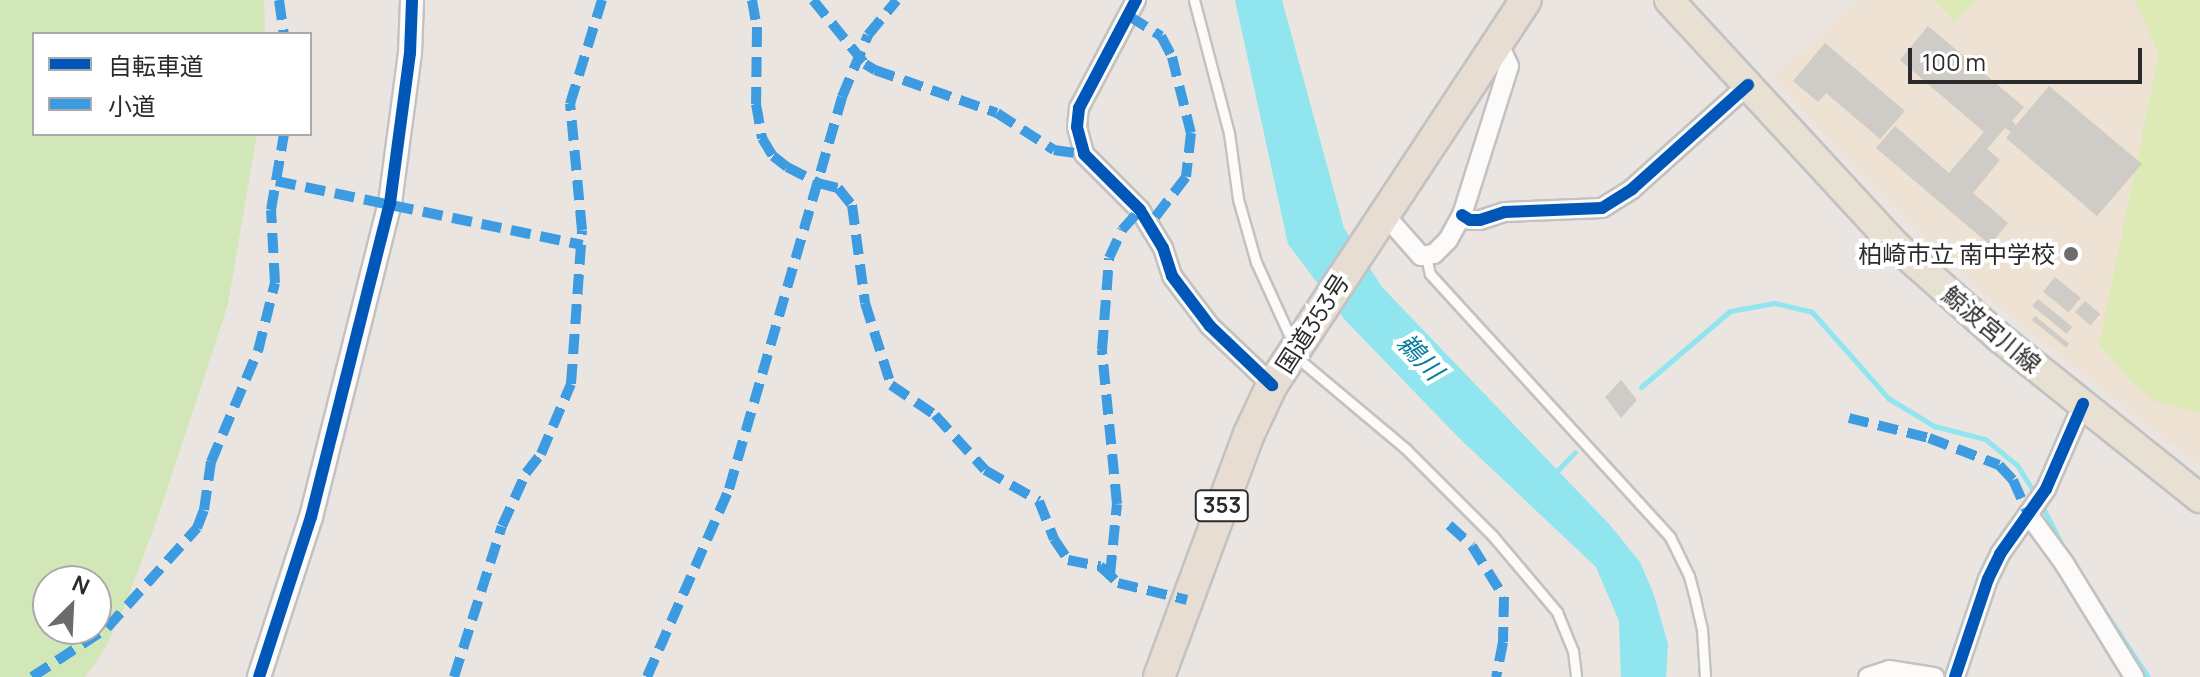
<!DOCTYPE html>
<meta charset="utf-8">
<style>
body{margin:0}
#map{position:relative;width:2200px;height:677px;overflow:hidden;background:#eae5e0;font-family:Manrope,"Noto Sans JP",sans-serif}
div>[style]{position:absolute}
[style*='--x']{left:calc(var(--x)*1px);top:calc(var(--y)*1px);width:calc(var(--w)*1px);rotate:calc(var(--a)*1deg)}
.education>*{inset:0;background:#ede2d4}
.green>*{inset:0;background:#d2e7b7}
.pitch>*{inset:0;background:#deeab5}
.water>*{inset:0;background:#90e5ef}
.stream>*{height:5px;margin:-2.5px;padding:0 2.5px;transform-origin:2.5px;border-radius:2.5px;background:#90e5ef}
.building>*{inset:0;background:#cfcbc7;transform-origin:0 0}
.roads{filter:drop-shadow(2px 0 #c3c2c2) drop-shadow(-2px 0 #c3c2c2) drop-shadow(0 2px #c3c2c2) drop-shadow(0 -2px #c3c2c2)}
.service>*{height:9px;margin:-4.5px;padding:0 4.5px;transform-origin:4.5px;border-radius:4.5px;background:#fcfbfa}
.minor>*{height:18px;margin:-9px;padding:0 9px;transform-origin:9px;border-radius:9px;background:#fcfbfa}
.tertiary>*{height:22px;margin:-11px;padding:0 11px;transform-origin:11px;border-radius:11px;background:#fcfbfa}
.primary>*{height:28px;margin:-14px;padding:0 14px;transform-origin:14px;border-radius:14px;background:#e8e0d2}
.trunk>*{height:30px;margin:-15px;padding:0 15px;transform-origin:15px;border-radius:15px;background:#e8ddd2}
.quiet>*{height:10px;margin-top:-5px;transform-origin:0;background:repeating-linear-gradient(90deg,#3d9ce1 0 20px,transparent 0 30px)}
.cycleway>*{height:12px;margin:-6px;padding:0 6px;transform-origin:6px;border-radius:6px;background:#0057b8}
.dots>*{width:22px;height:22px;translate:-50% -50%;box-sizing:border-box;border:4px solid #fff;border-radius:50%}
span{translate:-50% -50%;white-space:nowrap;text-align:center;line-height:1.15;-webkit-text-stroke:8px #fff;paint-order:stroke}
.shield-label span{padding:2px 6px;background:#fff;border:2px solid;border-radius:6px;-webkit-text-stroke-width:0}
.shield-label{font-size:22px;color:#2b2b2b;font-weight:700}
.poi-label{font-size:24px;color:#2b2b2b}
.right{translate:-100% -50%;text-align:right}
.street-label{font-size:24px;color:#2b2b2b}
.water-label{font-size:26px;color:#06809e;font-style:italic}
.legend{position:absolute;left:32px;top:32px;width:280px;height:104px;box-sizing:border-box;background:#fff;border:2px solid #aaa;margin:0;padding:10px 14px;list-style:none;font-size:24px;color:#2b2b2b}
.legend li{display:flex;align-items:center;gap:16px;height:40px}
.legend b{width:40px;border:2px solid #aaa}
.north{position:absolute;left:32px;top:565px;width:80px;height:80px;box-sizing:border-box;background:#fff;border:2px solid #aaa;border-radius:50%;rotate:24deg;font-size:22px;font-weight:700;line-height:32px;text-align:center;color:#2b2b2b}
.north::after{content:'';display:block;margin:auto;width:28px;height:36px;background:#6e6c6a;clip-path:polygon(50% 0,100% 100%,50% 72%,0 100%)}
.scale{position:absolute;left:1908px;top:48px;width:234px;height:36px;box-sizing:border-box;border:4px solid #2b2b2b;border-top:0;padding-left:10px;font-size:24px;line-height:28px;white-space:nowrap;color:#2b2b2b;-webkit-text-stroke:6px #fff;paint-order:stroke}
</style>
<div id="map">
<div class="education">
<i style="clip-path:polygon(1858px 0,2200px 0,2200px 466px,1988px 298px,1897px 210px,1772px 78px)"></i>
</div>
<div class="green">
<i style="clip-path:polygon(evenodd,0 0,264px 0,265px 34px,34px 34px,34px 134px,257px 134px,228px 304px,161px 508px,125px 606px,105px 649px,85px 677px,0 677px,0 0,48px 581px,96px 581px,96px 629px,48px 629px,48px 581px)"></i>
</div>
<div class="pitch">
<i style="clip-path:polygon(1934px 0,1978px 0,1954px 22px)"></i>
<i style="clip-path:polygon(2135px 0,2200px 0,2200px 413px,2155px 401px,2128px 379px,2099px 344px,2159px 54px)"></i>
</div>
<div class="water">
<i style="clip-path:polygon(1235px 0,1282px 0,1344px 228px,1382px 287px,1609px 524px,1640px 562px,1654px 595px,1668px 644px,1666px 677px,1621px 677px,1619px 621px,1596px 567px,1460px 439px,1345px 320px,1288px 244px)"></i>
</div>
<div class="stream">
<i style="--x:1641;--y:387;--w:117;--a:-40.5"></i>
<i style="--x:1730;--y:311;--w:45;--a:-10.3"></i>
<i style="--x:1774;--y:303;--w:39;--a:13"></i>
<i style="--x:1812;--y:312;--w:115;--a:48.5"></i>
<i style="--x:1888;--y:398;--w:54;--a:31.3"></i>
<i style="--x:1934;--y:426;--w:53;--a:14.3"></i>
<i style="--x:1985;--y:439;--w:41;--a:39.1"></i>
<i style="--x:2017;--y:465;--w:36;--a:58"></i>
<i style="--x:1554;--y:474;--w:30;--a:-46"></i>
<i style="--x:2041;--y:504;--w:51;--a:62.9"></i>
<i style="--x:2091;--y:591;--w:103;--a:56.5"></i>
</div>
<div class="building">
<i style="clip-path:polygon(1928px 26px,2024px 107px,2012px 121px,2016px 125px,2049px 86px,2142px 164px,2097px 216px,2006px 138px,2011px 132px,2005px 128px,1987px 149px,2000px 160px,1973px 193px,2008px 223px,1990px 245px,1876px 148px,1895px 126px,1949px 173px,1984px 132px,1900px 60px)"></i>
<i style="clip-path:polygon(1825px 43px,1905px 111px,1880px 139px,1826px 93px,1818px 102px,1793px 81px)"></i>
<i style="left:2055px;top:277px;width:33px;height:19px;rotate:39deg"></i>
<i style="left:2038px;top:299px;width:44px;height:9px;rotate:39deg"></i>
<i style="left:2085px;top:301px;width:20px;height:15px;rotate:41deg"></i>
<i style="left:2035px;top:316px;width:44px;height:5px;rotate:39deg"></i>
<i style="clip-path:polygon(1621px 380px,1637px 400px,1621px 418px,1605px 397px)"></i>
</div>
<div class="roads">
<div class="service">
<i style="--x:1194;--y:0;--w:138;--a:75.3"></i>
<i style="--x:1229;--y:133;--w:67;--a:82.2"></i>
<i style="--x:1238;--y:199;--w:66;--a:74.1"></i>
<i style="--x:1256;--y:262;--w:87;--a:65.5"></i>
<i style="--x:1426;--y:257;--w:17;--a:77"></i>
<i style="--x:1430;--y:274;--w:356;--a:47.6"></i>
<i style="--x:1670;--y:537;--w:43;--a:64"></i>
<i style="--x:1689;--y:576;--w:24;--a:75"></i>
<i style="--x:1695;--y:599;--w:31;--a:77"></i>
<i style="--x:1702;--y:629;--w:48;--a:86.4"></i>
<i style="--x:1294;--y:355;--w:146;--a:40"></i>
<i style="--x:1406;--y:449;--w:122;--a:45"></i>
<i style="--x:1492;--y:535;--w:101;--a:49.8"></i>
<i style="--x:1557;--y:612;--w:42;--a:67.7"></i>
<i style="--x:1573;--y:651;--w:26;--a:83"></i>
</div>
<div class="minor">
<i style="--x:1136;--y:0;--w:122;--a:117.8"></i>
<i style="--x:1079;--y:108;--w:19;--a:96"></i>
<i style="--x:1077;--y:127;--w:28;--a:75"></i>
<i style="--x:1084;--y:154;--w:79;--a:45"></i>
<i style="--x:1140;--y:210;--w:44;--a:58.8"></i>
<i style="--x:1163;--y:248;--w:29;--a:72"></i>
<i style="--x:1172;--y:276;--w:63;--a:52.8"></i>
<i style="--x:1210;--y:326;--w:86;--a:43.6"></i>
<i style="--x:1384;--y:214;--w:56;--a:48.6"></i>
<i style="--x:1421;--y:256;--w:13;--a:-9"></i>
<i style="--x:1434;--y:254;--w:20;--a:-45"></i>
<i style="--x:1448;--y:240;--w:29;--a:-61"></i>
<i style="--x:1462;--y:215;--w:156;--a:-72.5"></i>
<i style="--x:1509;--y:66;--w:23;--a:-115"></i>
<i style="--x:1462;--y:215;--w:9;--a:32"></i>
<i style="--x:1470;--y:220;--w:10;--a:0"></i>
<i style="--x:1480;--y:220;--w:26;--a:-18"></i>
<i style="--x:1505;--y:212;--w:97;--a:-2.4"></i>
<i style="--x:1602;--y:208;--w:36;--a:-32"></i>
<i style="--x:1632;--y:189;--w:156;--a:-41.9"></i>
<i style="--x:2028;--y:514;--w:61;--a:53.7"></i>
<i style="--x:2064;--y:563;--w:134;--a:58.4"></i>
<i style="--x:1868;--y:677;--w:22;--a:-18"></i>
<i style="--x:1889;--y:670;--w:46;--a:8.8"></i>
<i style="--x:1955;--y:677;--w:103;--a:-71.4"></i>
<i style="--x:1988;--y:579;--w:28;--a:-64"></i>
<i style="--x:2000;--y:554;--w:80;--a:-54.7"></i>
<i style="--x:2046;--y:489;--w:93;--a:-66.5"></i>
</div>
<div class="tertiary">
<i style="--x:259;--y:677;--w:168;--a:-72"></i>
<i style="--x:311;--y:517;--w:324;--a:-75.9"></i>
<i style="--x:390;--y:203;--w:151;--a:-82.4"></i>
<i style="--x:410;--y:53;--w:53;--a:-87.8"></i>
</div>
<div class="primary">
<i style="--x:1669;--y:0;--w:332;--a:47.3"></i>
<i style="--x:1894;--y:244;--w:142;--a:41.6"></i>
<i style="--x:2000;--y:338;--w:256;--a:38.7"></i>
</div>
<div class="trunk">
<i style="--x:1159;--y:677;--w:259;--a:-69.7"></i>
<i style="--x:1249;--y:434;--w:54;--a:-64.9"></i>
<i style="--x:1272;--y:385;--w:461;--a:-56.6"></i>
</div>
</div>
<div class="quiet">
<i style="--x:279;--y:0;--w:34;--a:82"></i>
<i style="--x:752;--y:0;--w:27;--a:80"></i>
<i style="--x:757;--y:27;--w:77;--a:90.7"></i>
<i style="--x:756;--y:104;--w:35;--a:80"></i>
<i style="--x:762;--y:138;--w:21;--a:59"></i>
<i style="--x:773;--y:156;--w:18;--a:38"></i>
<i style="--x:787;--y:167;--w:35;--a:27"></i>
<i style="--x:818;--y:183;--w:21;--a:14"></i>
<i style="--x:838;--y:188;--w:22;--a:51"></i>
<i style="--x:852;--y:205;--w:99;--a:82.4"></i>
<i style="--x:865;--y:303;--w:86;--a:72.4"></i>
<i style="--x:891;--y:385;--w:53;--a:34.3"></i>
<i style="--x:935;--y:415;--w:74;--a:47.7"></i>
<i style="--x:985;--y:470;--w:62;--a:29.9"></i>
<i style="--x:1039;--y:501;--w:41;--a:68.5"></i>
<i style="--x:1054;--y:539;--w:25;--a:56"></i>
<i style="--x:1068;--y:560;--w:33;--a:11"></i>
<i style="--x:1100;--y:566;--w:25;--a:43"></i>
<i style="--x:1118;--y:583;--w:71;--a:13.8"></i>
<i style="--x:813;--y:0;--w:82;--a:50.9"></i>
<i style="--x:865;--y:64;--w:12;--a:31"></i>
<i style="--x:875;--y:70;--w:129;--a:19.4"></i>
<i style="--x:997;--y:113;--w:68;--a:33"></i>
<i style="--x:1054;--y:150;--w:30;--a:8"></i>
<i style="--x:1129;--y:16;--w:38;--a:32"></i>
<i style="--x:1161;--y:36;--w:24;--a:62"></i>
<i style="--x:1172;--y:57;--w:78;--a:76"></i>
<i style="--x:1191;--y:133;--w:44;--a:96.5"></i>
<i style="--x:1186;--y:177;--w:59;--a:127.5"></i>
<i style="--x:276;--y:181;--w:313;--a:11.8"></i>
<i style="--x:1849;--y:418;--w:82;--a:14"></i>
<i style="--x:1929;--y:438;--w:75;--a:21.1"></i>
<i style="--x:1999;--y:465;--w:21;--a:47"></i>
<i style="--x:2013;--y:480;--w:37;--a:66"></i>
<i style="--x:1449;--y:525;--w:31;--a:42"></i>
<i style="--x:1472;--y:546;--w:60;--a:57.9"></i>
<i style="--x:1504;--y:597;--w:45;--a:91.3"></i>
<i style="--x:1503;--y:642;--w:36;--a:101"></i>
<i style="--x:1110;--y:575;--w:71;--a:-84.4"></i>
<i style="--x:1117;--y:504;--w:155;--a:-95.6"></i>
<i style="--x:1102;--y:350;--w:92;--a:-85.6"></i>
<i style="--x:1109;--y:258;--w:31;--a:-65"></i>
<i style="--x:1122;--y:230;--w:27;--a:-48"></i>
<i style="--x:32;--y:677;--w:90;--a:-33.2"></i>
<i style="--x:107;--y:628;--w:135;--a:-48"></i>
<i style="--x:197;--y:528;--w:19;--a:-69"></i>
<i style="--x:204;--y:510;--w:49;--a:-81.7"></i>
<i style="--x:211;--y:462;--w:121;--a:-67.1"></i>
<i style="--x:258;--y:351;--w:70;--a:-76"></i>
<i style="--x:275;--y:283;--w:73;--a:-93.1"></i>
<i style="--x:271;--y:210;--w:77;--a:-80.3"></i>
<i style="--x:454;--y:677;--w:158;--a:-72.4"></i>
<i style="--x:502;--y:526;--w:58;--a:-65.6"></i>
<i style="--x:526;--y:473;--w:24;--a:-52"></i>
<i style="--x:541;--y:454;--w:76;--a:-66.8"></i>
<i style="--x:571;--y:384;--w:154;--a:-85.9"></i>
<i style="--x:582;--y:230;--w:127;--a:-95.4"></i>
<i style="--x:570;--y:104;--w:109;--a:-72.9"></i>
<i style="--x:647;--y:677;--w:205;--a:-66.4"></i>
<i style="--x:729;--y:489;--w:408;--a:-73.9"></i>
<i style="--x:842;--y:97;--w:67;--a:-67.2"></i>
<i style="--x:868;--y:35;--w:45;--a:-50.4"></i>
</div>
<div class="cycleway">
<i style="--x:1136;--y:0;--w:122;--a:117.8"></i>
<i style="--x:1079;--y:108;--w:19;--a:96"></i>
<i style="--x:1077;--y:127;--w:28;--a:75"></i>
<i style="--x:1084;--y:154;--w:79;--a:45"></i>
<i style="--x:1140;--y:210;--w:44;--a:58.8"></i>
<i style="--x:1163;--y:248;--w:29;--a:72"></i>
<i style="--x:1172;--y:276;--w:63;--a:52.8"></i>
<i style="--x:1210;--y:326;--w:86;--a:43.6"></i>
<i style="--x:1462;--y:215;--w:9;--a:32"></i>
<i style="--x:1470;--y:220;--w:10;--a:0"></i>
<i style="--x:1480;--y:220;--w:26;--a:-18"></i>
<i style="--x:1505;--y:212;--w:97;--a:-2.4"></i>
<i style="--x:1602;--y:208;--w:36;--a:-32"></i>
<i style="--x:1632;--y:189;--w:156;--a:-41.9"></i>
<i style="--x:259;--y:677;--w:168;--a:-72"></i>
<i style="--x:311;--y:517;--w:324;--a:-75.9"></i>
<i style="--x:390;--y:203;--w:151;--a:-82.4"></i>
<i style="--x:410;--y:53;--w:53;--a:-87.8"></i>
<i style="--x:1955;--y:677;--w:103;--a:-71.4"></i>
<i style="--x:1988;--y:579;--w:28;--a:-64"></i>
<i style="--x:2000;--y:554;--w:80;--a:-54.7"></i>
<i style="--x:2046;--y:489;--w:93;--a:-66.5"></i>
</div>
<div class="dots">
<i style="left:2071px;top:254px;background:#6e6c6a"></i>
</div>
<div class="shield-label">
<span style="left:1222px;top:506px">353</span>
</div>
<div class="poi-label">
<span class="right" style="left:2055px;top:254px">柏崎市立 南中学校</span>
</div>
<div class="street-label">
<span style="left:1312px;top:323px;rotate:-57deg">国道353号</span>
<span style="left:1992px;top:329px;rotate:40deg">鯨波宮川線</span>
</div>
<div class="water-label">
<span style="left:1420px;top:357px;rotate:46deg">鵜川</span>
</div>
<ul class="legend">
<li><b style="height:10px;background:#0057b8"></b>自転車道</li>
<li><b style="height:10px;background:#3d9ce1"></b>小道</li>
</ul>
<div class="north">N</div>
<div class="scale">100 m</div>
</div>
